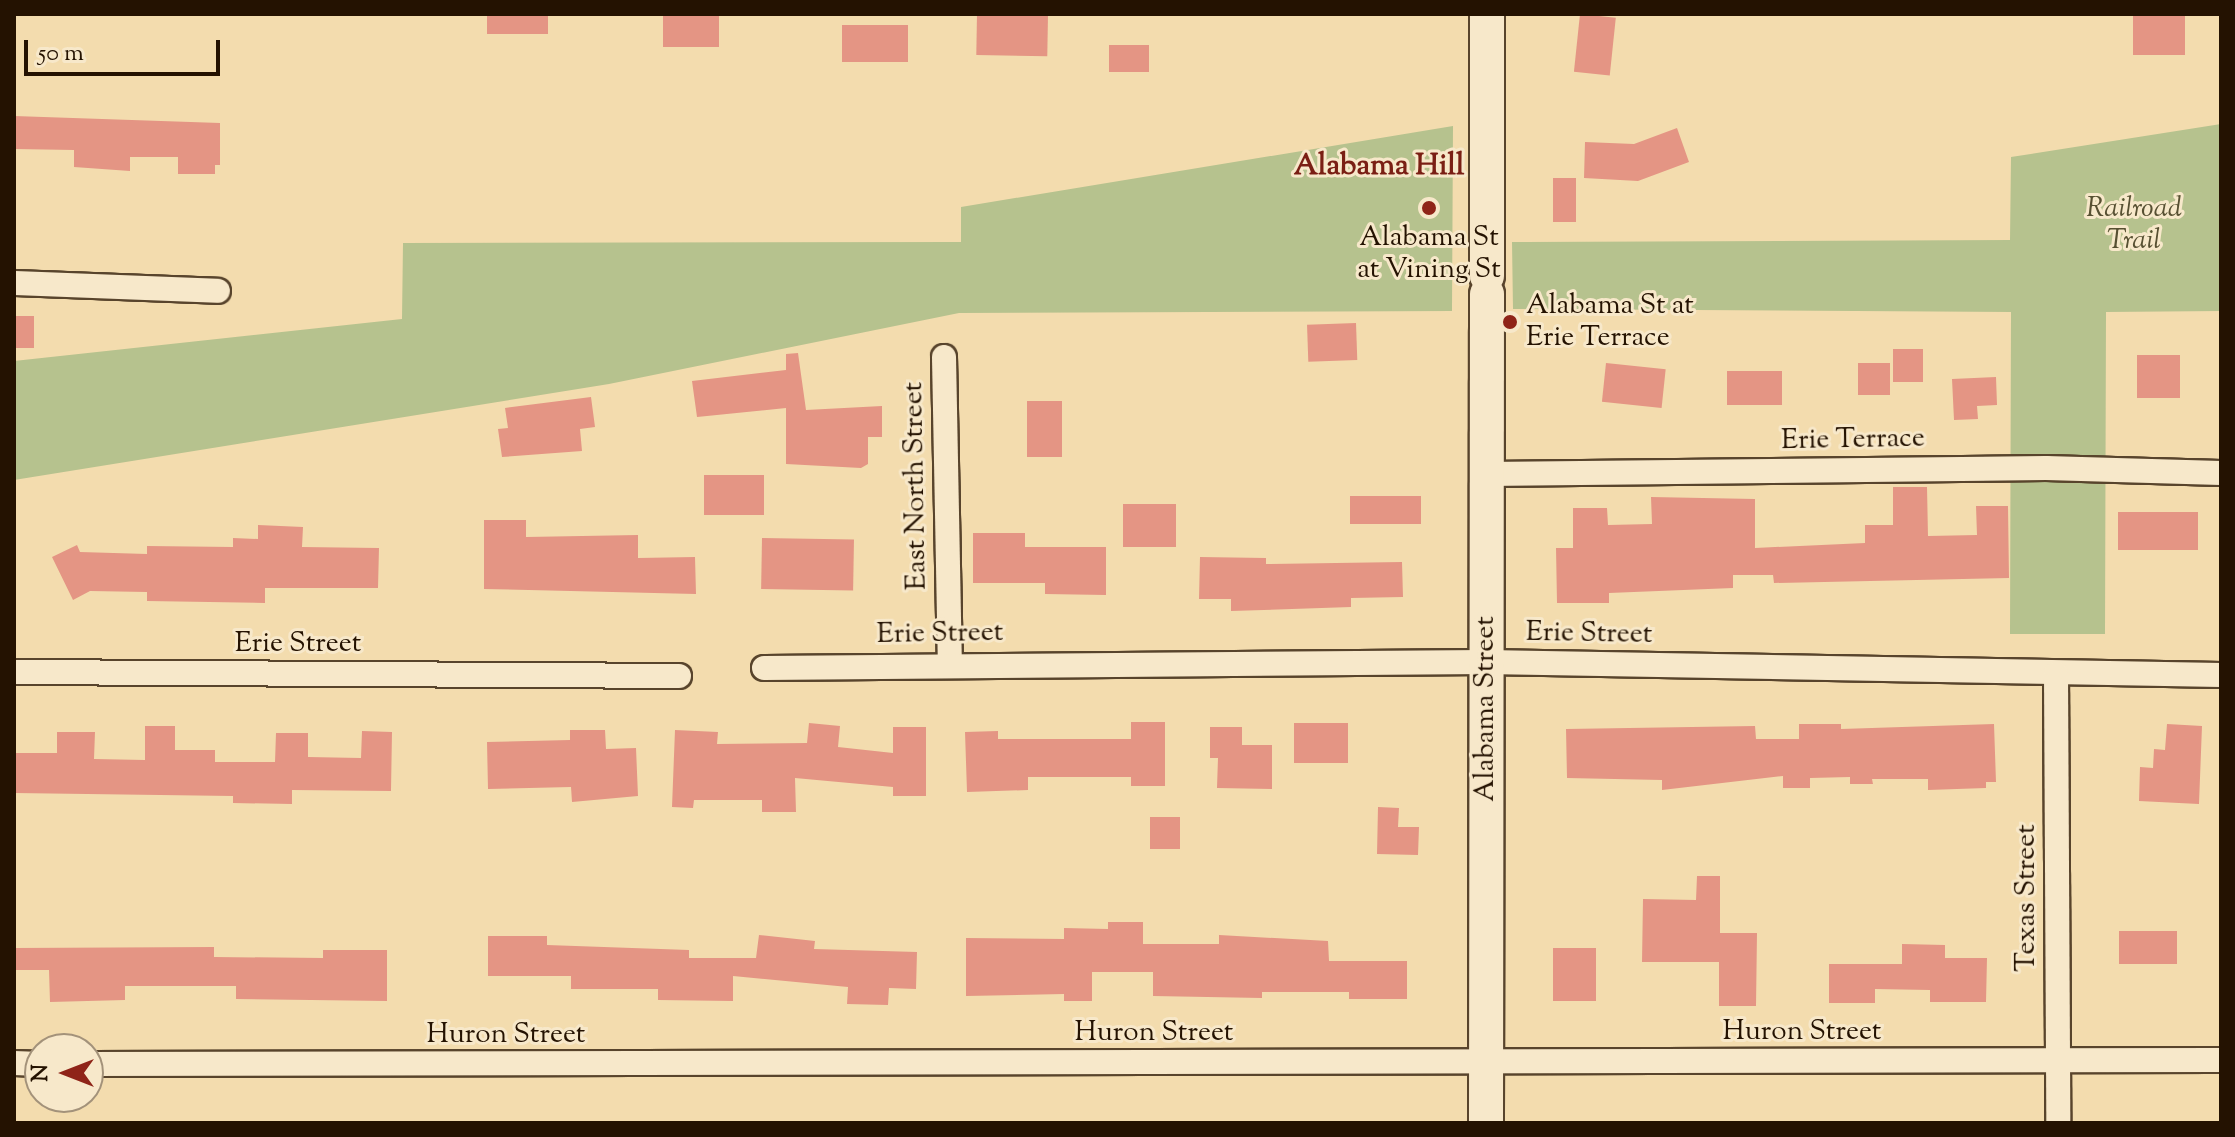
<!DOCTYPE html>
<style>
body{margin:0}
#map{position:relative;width:2235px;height:1137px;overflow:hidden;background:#f3dcae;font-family:"Sorts Mill Goudy",serif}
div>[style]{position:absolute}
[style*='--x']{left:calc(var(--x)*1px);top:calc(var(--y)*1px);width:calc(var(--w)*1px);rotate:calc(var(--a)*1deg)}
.green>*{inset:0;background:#b6c28e}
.building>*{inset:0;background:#e49584;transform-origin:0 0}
.roads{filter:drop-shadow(2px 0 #58442c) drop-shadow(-2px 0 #58442c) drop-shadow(0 2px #58442c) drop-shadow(0 -2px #58442c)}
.minor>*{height:24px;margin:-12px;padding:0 12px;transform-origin:12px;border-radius:12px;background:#f7e8ca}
.secondary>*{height:34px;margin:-17px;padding:0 17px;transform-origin:17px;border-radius:17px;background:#f7e8ca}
.dots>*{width:22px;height:22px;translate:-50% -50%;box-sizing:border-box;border:4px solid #f7e8ca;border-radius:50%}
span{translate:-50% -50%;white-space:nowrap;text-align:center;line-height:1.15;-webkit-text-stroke:6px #f7e8ca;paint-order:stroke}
.park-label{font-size:28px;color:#575032;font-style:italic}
.poi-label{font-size:28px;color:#241201}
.left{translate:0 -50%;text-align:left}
.street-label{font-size:28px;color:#241201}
.neighbourhood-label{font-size:30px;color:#7a1f14;font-weight:700}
.frame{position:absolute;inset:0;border:16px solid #241201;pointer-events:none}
.north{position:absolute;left:24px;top:1033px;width:80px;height:80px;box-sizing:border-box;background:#f7e8ca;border:2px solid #a3927a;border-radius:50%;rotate:270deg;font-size:22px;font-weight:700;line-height:32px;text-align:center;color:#241201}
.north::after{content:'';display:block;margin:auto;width:28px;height:36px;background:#8f2418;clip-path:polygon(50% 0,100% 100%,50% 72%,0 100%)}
.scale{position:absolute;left:24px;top:40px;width:196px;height:36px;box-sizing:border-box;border:4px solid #241201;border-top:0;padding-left:10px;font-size:24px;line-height:28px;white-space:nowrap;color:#241201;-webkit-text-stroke:6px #f7e8ca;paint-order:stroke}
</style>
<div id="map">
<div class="green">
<i style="clip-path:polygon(2221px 124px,2221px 311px,2106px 312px,2105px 634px,2010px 634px,2011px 312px,1513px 309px,1512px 242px,2010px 240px,2011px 157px)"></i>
<i style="clip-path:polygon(1453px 126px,1452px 311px,959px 313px,609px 384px,14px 480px,14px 361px,402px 319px,403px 243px,961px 242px,961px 207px)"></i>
</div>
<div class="building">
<i style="left:487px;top:14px;width:61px;height:20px"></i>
<i style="left:663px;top:14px;width:56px;height:33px"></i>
<i style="left:977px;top:14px;width:71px;height:41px;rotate:1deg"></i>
<i style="left:1580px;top:14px;width:36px;height:58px;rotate:6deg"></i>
<i style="left:2133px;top:14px;width:52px;height:41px"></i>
<i style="left:842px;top:25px;width:66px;height:37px"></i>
<i style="left:1109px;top:45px;width:40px;height:27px"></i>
<i style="clip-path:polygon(14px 116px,220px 123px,220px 165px,215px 165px,215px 174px,178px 174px,178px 157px,130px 157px,130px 171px,74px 167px,74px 150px,14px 149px)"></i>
<i style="clip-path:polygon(1677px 128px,1689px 162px,1638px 181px,1584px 178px,1585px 142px,1634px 144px)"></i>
<i style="left:1576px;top:178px;width:44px;height:23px;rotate:90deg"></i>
<i style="left:34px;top:316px;width:32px;height:20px;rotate:90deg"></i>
<i style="left:1356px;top:323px;width:37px;height:49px;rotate:88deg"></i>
<i style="left:1893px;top:349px;width:30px;height:33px"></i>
<i style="clip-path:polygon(798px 353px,806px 410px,882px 406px,882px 437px,868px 437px,868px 464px,861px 468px,786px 464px,786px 408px,697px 417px,692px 381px,786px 370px,786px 354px)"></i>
<i style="left:2137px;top:355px;width:43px;height:43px"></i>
<i style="left:1606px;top:363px;width:60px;height:39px;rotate:6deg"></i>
<i style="left:1890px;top:363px;width:32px;height:32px;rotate:90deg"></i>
<i style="left:1727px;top:371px;width:55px;height:34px"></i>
<i style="clip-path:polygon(1996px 377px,1997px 405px,1977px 406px,1978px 419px,1954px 420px,1952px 379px)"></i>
<i style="clip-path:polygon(591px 397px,595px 427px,580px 429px,582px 451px,502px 457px,498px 429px,508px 428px,505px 408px)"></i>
<i style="left:1027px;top:401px;width:35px;height:56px"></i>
<i style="left:764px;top:475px;width:40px;height:60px;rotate:90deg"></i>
<i style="clip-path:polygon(1893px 487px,1927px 487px,1928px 536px,1977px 535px,1976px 506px,2008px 506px,2009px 578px,1774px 583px,1773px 575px,1733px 575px,1733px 588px,1609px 593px,1609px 603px,1557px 603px,1556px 548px,1573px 548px,1573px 508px,1607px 508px,1608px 525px,1652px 524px,1651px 497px,1755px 499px,1755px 548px,1865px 543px,1865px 525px,1893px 525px)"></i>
<i style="left:1350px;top:496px;width:71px;height:28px"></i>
<i style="left:1123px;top:504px;width:53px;height:43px"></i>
<i style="left:2118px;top:512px;width:80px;height:38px"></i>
<i style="clip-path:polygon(484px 520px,526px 520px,526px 537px,638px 535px,638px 558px,695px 557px,696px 594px,484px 589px)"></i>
<i style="clip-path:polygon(258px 525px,303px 527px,302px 547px,379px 548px,378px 588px,265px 588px,265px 603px,147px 601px,147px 592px,90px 591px,73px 600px,52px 557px,77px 545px,80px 552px,147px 554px,147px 546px,233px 547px,233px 538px,258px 539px)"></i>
<i style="clip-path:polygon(973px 533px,1025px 533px,1025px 547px,1106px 547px,1106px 595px,1045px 594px,1045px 583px,973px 583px)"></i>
<i style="left:762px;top:538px;width:92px;height:51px;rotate:1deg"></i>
<i style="clip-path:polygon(1200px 557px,1266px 558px,1266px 564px,1402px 562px,1403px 597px,1351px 598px,1351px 607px,1231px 611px,1231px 599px,1199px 599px)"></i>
<i style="clip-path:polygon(1131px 722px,1165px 722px,1165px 786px,1131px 786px,1131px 777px,1028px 777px,1028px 790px,967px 792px,965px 732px,998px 731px,998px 739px,1131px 739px)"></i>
<i style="clip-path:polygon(809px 723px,840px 726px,838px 747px,893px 753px,893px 727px,926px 727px,926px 796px,893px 796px,893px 787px,795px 778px,796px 812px,762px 812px,762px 800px,694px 800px,693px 808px,672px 807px,675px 730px,718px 732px,717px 744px,807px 743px)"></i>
<i style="left:1294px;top:723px;width:54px;height:40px"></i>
<i style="clip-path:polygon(1799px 724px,1841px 724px,1841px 729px,1994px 724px,1996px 782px,1986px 782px,1986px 788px,1928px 790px,1928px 779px,1872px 779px,1873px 784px,1850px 784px,1850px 777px,1810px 778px,1810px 788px,1783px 788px,1783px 776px,1662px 790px,1662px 780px,1567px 778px,1566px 729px,1755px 726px,1756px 739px,1799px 739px)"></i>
<i style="clip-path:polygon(2167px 724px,2202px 726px,2199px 804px,2139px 801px,2140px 767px,2153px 768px,2154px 749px,2165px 750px)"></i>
<i style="clip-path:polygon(145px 726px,175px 726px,175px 750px,215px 750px,215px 762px,275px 762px,276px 733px,308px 733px,308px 757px,361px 758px,362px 731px,392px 732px,391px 791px,292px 790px,292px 804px,233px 803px,233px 796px,14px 793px,14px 753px,57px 753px,57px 732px,95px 732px,94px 759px,145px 760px)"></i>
<i style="clip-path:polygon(1210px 727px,1242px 727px,1242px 745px,1272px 745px,1272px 789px,1217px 788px,1218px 758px,1210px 758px)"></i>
<i style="clip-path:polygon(570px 730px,605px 730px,606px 749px,636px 748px,638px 796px,572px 802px,571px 787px,488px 789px,487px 742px,570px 740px)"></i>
<i style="clip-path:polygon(1378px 807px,1399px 808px,1398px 827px,1419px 827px,1418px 855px,1377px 854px)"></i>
<i style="left:1150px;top:817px;width:30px;height:32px"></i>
<i style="clip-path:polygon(1697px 876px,1720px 876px,1720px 933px,1757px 933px,1756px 1006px,1719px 1006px,1719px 962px,1642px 962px,1643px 899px,1696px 900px)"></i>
<i style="clip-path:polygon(1108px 922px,1143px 922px,1143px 944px,1219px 944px,1219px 935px,1328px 941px,1329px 961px,1407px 961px,1407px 999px,1349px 999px,1349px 992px,1262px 992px,1262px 998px,1153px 996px,1153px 972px,1092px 972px,1092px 1001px,1064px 1001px,1064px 994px,966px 996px,966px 938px,1064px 939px,1064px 928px,1108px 929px)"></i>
<i style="left:2119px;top:931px;width:58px;height:33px"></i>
<i style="clip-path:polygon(759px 935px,815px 941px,814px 949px,917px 952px,916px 989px,889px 988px,888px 1005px,847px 1004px,848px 987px,733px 976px,733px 1001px,658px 1000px,658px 989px,571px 989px,571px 976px,488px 976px,488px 936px,547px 936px,547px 945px,689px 950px,689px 958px,756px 958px)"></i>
<i style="clip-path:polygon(1902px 944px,1945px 945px,1945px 958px,1987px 958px,1986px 1002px,1930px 1002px,1930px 990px,1875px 989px,1875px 1003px,1829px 1003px,1829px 964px,1902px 964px)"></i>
<i style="clip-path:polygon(214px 947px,214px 957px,323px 958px,323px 950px,387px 950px,387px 1001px,236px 999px,236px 986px,125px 986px,125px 1000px,50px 1002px,49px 970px,14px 970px,14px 948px)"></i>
<i style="left:1553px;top:948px;width:43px;height:53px"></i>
</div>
<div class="roads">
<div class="minor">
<i style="--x:14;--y:283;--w:204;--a:2.2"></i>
<i style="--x:944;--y:357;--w:306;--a:88.9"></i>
<i style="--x:1486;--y:474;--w:560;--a:-0.61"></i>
<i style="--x:2046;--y:468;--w:175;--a:1.6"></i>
<i style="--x:764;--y:668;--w:722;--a:-0.48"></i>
<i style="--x:1486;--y:662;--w:735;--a:1.01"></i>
<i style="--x:14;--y:672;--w:665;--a:0.34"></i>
<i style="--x:2056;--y:674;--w:449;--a:89.7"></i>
<i style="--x:14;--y:1063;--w:26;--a:2"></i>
<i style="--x:88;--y:1064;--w:2133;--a:-0.11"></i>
</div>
<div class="secondary">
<i style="--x:1487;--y:276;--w:262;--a:-90"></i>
<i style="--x:1486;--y:1123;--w:829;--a:-89.93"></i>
</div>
</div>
<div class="dots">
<i style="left:1429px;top:208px;background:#8f2418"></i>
<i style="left:1510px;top:322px;background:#8f2418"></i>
</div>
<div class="park-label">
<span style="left:2134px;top:225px">Railroad<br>Trail</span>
</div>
<div class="poi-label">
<span style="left:1429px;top:254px">Alabama St<br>at Vining St</span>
<span class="left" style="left:1526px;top:322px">Alabama St at<br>Erie Terrace</span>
</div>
<div class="street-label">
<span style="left:1853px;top:440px;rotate:-1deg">Erie Terrace</span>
<span style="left:916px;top:486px;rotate:-91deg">East North Street</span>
<span style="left:940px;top:634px;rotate:-1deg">Erie Street</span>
<span style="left:1589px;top:634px;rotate:1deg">Erie Street</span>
<span style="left:298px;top:644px">Erie Street</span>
<span style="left:1486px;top:709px;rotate:-90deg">Alabama Street</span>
<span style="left:2027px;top:898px;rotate:-90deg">Texas Street</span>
<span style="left:1802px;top:1032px">Huron Street</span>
<span style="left:1154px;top:1033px">Huron Street</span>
<span style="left:506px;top:1035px">Huron Street</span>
</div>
<div class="neighbourhood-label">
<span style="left:1379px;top:167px">Alabama Hill</span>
</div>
<div class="frame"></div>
<div class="north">N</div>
<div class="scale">50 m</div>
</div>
